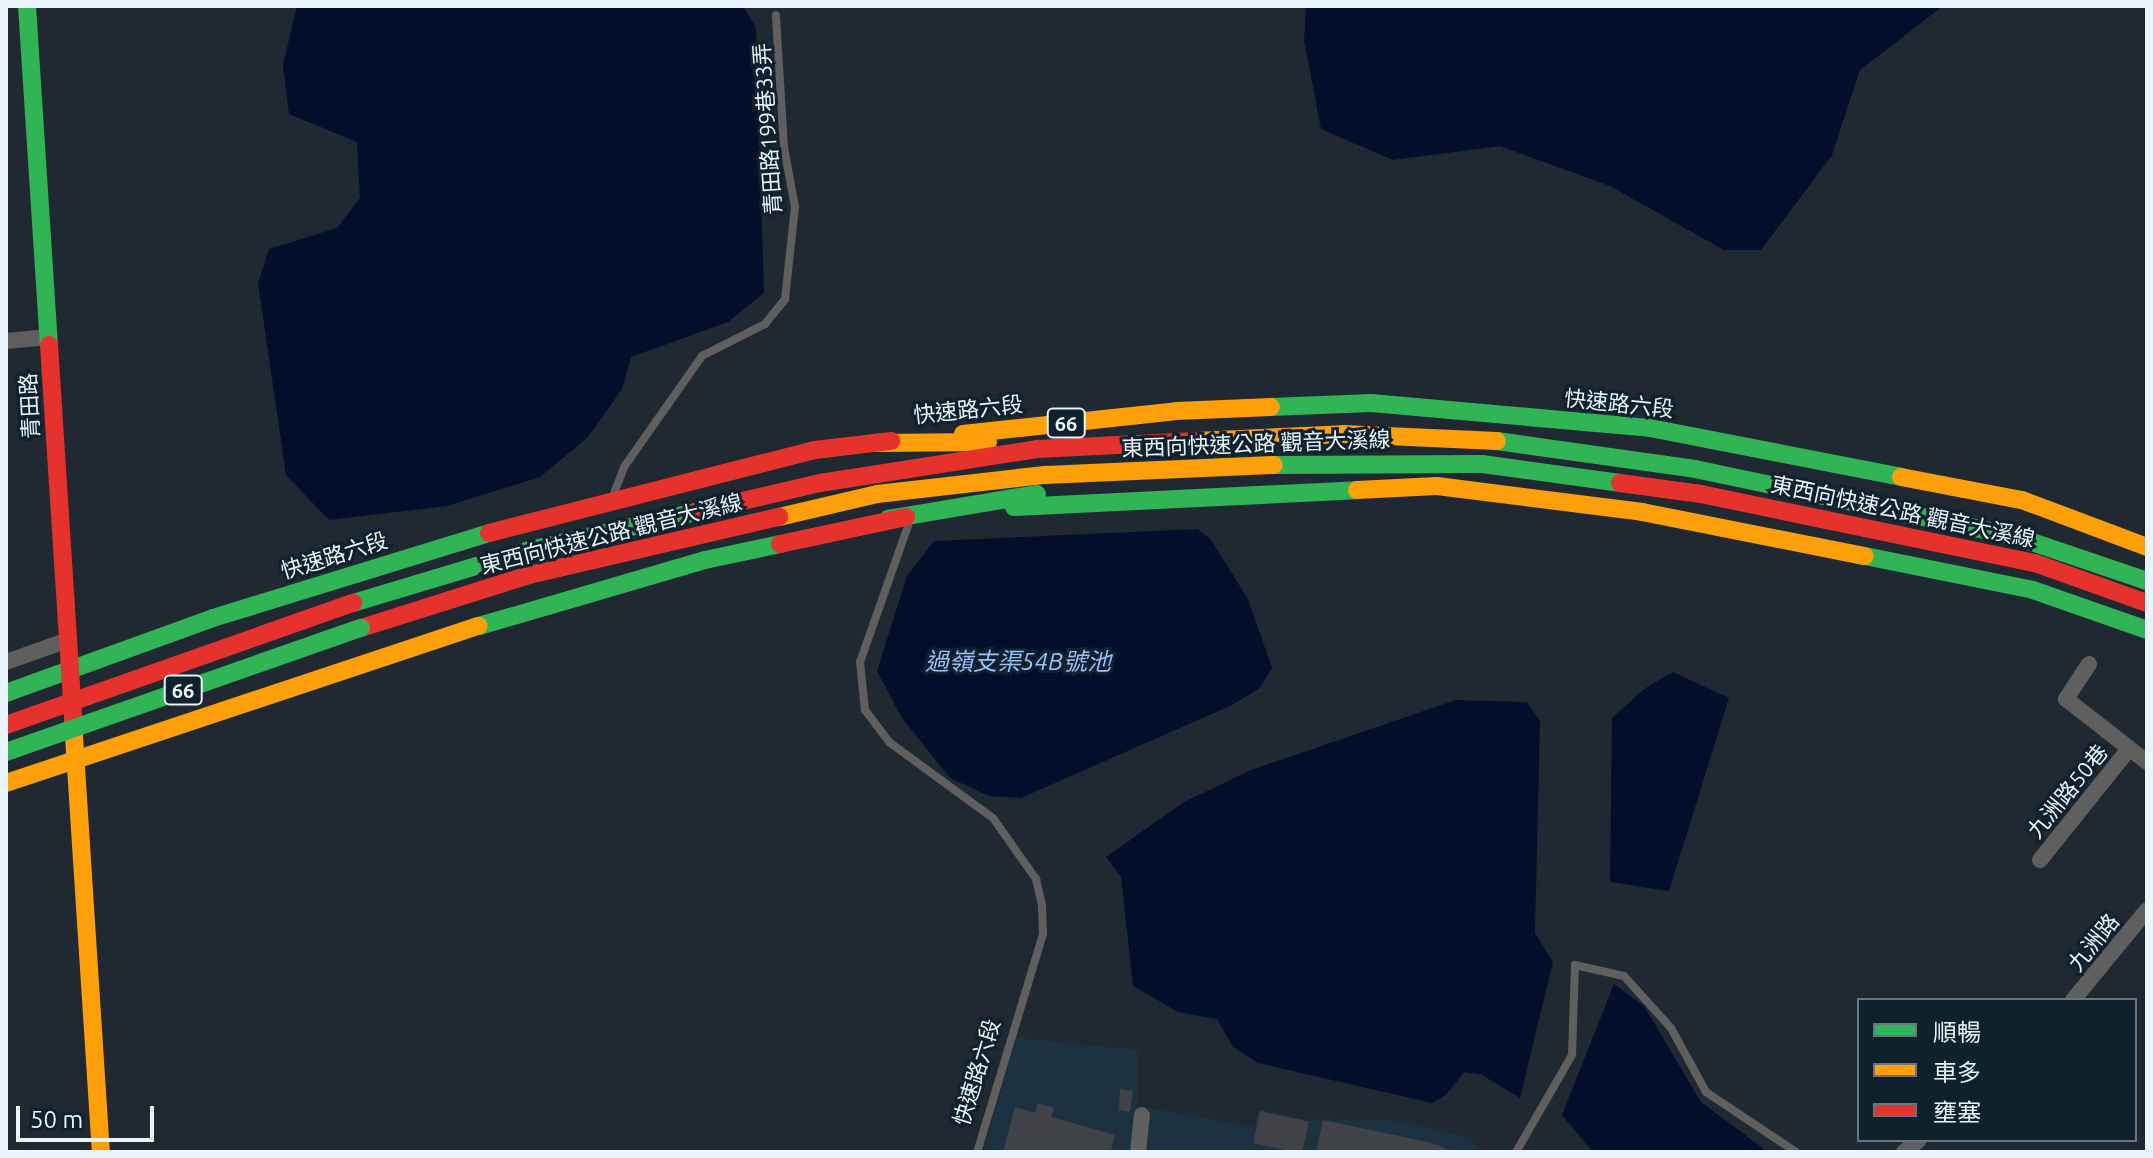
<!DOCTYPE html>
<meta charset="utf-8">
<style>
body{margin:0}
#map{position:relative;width:2153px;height:1158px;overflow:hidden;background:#202931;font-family:Ubuntu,"Noto Sans TC",sans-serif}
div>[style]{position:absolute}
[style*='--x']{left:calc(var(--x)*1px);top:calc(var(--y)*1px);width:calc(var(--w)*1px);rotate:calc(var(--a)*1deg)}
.built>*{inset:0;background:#1c3241}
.water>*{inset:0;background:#030e2b}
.building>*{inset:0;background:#424348;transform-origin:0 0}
.lane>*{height:8px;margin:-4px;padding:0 4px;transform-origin:4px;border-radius:4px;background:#5f5f5f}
.street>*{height:16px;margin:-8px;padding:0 8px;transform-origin:8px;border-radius:8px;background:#5f5f5f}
.fast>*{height:18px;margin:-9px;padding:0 9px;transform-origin:9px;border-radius:9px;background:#30b455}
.slow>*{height:18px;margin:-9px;padding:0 9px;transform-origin:9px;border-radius:9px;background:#ff9f0a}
.jam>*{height:18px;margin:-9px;padding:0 9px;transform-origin:9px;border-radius:9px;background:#e5322d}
.fast-bridge>*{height:18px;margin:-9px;padding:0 9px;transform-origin:9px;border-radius:9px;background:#30b455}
.jam-bridge>*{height:18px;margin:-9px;padding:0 9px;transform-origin:9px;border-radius:9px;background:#e5322d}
span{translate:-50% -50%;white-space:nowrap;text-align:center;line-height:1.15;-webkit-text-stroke:6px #0f212d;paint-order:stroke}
.shield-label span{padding:2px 6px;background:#0f212d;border:2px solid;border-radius:6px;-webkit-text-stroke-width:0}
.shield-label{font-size:20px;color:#e9f4fd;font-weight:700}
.street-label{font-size:22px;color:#e9f4fd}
.water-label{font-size:24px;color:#96c2fb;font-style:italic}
.frame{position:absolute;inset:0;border:8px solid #e9f4fd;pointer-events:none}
.legend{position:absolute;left:1857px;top:998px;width:280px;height:144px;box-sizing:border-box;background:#0f212d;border:2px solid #667580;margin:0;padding:10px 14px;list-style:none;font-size:24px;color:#e9f4fd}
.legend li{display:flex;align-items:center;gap:16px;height:40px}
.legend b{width:40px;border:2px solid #667580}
.scale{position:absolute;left:16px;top:1106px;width:138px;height:36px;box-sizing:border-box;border:4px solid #e9f4fd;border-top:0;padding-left:10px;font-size:24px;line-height:28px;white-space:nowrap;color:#e9f4fd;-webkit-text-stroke:6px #0f212d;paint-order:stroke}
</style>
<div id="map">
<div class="built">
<i style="clip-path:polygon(1017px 1038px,1137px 1050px,1137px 1106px,1254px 1127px,1259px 1110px,1303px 1119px,1405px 1121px,1471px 1139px,1482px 1152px,983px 1152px)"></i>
</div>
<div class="water">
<i style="clip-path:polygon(297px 6px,743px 6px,756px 28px,764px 293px,728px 322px,631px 357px,622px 389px,588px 437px,540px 477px,447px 506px,329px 520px,286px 475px,258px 283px,269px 249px,337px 228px,360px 198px,357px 142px,289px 114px,283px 65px)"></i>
<i style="clip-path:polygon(1306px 6px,1943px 6px,1860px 70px,1832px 155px,1761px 250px,1724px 250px,1610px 186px,1500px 146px,1393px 160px,1321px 129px,1304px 40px)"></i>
<i style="clip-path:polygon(1198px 529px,1211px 540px,1248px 599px,1272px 668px,1260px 688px,1232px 705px,1021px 798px,989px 796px,950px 778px,902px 718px,877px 671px,907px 576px,934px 541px)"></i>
<i style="clip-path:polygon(1673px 672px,1729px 698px,1669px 891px,1610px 882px,1612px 718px,1644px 689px)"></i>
<i style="clip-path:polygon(1456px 700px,1527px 702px,1540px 721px,1535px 933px,1553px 962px,1520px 1098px,1482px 1075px,1464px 1072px,1446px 1095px,1432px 1103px,1258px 1063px,1233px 1047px,1217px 1019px,1178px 1012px,1133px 986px,1121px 877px,1106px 857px,1184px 802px,1251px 770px)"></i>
<i style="clip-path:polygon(1614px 984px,1644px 1006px,1701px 1102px,1768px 1152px,1593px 1152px,1562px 1115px)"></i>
</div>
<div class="building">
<i style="clip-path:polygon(1120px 1089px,1133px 1091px,1130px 1112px,1119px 1110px)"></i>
<i style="clip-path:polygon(1038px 1103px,1054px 1108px,1051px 1117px,1115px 1135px,1111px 1150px,1003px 1152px,1015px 1107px,1035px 1113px)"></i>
<i style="left:1260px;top:1111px;width:50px;height:33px;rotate:12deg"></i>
<i style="clip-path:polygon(1323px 1120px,1432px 1143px,1455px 1152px,1316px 1152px)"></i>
</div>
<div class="lane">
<i style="--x:613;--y:496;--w:31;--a:-69"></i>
<i style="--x:624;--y:467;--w:136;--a:-54.9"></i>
<i style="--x:702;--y:356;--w:71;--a:-26.9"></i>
<i style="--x:765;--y:324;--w:32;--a:-51"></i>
<i style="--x:785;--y:299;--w:93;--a:-83.8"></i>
<i style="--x:795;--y:207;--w:61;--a:-100.4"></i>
<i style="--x:784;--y:147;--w:132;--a:-93.5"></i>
<i style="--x:909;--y:523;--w:147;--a:109.4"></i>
<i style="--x:860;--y:662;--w:48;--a:84.1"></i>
<i style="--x:865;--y:710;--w:40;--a:53"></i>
<i style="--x:889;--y:742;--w:129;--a:36.2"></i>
<i style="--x:993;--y:818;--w:75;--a:54.8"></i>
<i style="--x:1036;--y:879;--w:27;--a:77"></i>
<i style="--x:1042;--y:905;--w:29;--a:88"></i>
<i style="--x:1043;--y:934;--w:228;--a:106.8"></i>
<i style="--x:1516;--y:1152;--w:112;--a:-60"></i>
<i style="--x:1572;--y:1055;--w:90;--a:-88.1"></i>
<i style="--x:1575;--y:965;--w:50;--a:12.7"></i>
<i style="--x:1624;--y:976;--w:70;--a:47.9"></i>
<i style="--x:1671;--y:1028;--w:73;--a:61.3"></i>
<i style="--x:1706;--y:1092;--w:108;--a:33.7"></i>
</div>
<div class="street">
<i style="--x:6;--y:341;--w:43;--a:-5.3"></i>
<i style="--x:6;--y:662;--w:66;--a:-19.5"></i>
<i style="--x:2089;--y:664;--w:42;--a:123.3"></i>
<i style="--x:2066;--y:699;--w:103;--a:37.9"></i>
<i style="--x:2040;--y:860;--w:141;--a:-51.3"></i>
<i style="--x:2073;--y:1000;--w:117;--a:-50.6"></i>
<i style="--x:1138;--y:1152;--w:37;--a:-84"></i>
<i style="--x:1904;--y:1152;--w:19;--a:-39"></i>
</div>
<div class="fast">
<i style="--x:27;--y:6;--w:340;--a:86.3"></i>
<i style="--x:1271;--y:407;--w:100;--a:-2.3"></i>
<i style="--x:1371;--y:403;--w:280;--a:5.1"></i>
<i style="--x:1650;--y:428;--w:256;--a:11"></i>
<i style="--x:1497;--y:441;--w:200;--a:8"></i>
<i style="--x:1695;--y:469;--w:326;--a:11.9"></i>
<i style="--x:2014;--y:536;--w:140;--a:18.7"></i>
<i style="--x:1274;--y:465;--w:208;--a:-0.3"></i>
<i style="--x:1482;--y:464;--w:139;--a:7.8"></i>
<i style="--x:1014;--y:507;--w:343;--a:-2.8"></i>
<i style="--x:888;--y:519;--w:151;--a:-9.5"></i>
<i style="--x:1865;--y:556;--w:171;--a:11.4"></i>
<i style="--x:2033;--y:590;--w:121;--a:19.3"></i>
<i style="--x:353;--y:603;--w:185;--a:-16.7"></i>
<i style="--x:530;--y:550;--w:170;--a:-12.9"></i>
<i style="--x:479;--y:626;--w:235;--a:-16.3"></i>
<i style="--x:705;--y:560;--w:77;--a:-12"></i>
<i style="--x:6;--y:693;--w:220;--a:-19.9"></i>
<i style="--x:213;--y:618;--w:289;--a:-17.1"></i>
</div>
<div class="slow">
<i style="--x:963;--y:434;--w:215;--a:-6.1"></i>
<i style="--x:1177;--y:411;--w:94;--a:-2.4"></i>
<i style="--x:1197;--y:441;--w:146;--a:-2.7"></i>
<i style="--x:1343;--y:434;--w:154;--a:2.6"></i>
<i style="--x:874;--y:443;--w:114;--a:-0.5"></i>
<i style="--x:1901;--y:477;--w:123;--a:10.8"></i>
<i style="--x:2022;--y:500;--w:134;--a:20.6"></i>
<i style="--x:1357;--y:490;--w:80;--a:-2.9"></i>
<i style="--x:1437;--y:486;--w:207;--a:7.2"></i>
<i style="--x:1642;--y:512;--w:227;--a:11.2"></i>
<i style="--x:779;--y:517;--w:101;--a:-13.2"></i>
<i style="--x:877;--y:494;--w:169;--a:-6.5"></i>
<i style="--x:1045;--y:475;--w:229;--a:-2.5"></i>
<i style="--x:73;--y:721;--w:432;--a:86.3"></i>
<i style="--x:6;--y:783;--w:498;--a:-18.4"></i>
</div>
<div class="jam">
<i style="--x:49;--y:345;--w:377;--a:86.3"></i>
<i style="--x:1620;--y:483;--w:82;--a:7.7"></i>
<i style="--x:1701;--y:494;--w:341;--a:11.7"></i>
<i style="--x:2035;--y:563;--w:119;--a:19.7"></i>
<i style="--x:696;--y:512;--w:127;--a:-13.2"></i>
<i style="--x:820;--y:483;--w:221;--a:-8.9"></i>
<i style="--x:1038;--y:449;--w:159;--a:-2.9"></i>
<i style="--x:489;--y:533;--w:336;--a:-14.3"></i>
<i style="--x:815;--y:450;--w:77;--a:-6.8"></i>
<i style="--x:780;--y:544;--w:129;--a:-12.1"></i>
<i style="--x:361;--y:628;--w:176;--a:-17.5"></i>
<i style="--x:529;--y:575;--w:257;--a:-13.1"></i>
</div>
<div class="fast-bridge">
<i style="--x:6;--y:752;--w:376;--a:-19.3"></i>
</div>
<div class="jam-bridge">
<i style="--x:6;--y:725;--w:368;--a:-19.4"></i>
</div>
<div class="shield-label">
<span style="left:1066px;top:423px">66</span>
<span style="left:183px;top:690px">66</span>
</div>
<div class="street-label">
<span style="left:767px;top:129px;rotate:-94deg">青田路199巷33弄</span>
<span style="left:1619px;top:403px;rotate:6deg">快速路六段</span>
<span style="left:29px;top:406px;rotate:-93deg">青田路</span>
<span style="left:968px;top:409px;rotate:-6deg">快速路六段</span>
<span style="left:1256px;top:443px;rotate:-2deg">東西向快速公路 觀音大溪線</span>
<span style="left:1903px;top:511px;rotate:12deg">東西向快速公路 觀音大溪線</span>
<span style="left:611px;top:533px;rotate:-14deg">東西向快速公路 觀音大溪線</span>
<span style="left:334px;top:555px;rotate:-17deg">快速路六段</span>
<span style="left:2067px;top:791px;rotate:-51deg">九洲路50巷</span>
<span style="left:2093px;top:942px;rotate:-51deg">九洲路</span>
<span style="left:976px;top:1072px;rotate:-73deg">快速路六段</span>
</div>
<div class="water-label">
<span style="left:1018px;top:662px">過嶺支渠54B號池</span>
</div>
<div class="frame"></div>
<ul class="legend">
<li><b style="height:10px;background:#30b455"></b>順暢</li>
<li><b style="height:10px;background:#ff9f0a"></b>車多</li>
<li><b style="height:10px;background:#e5322d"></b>壅塞</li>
</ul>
<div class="scale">50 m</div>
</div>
